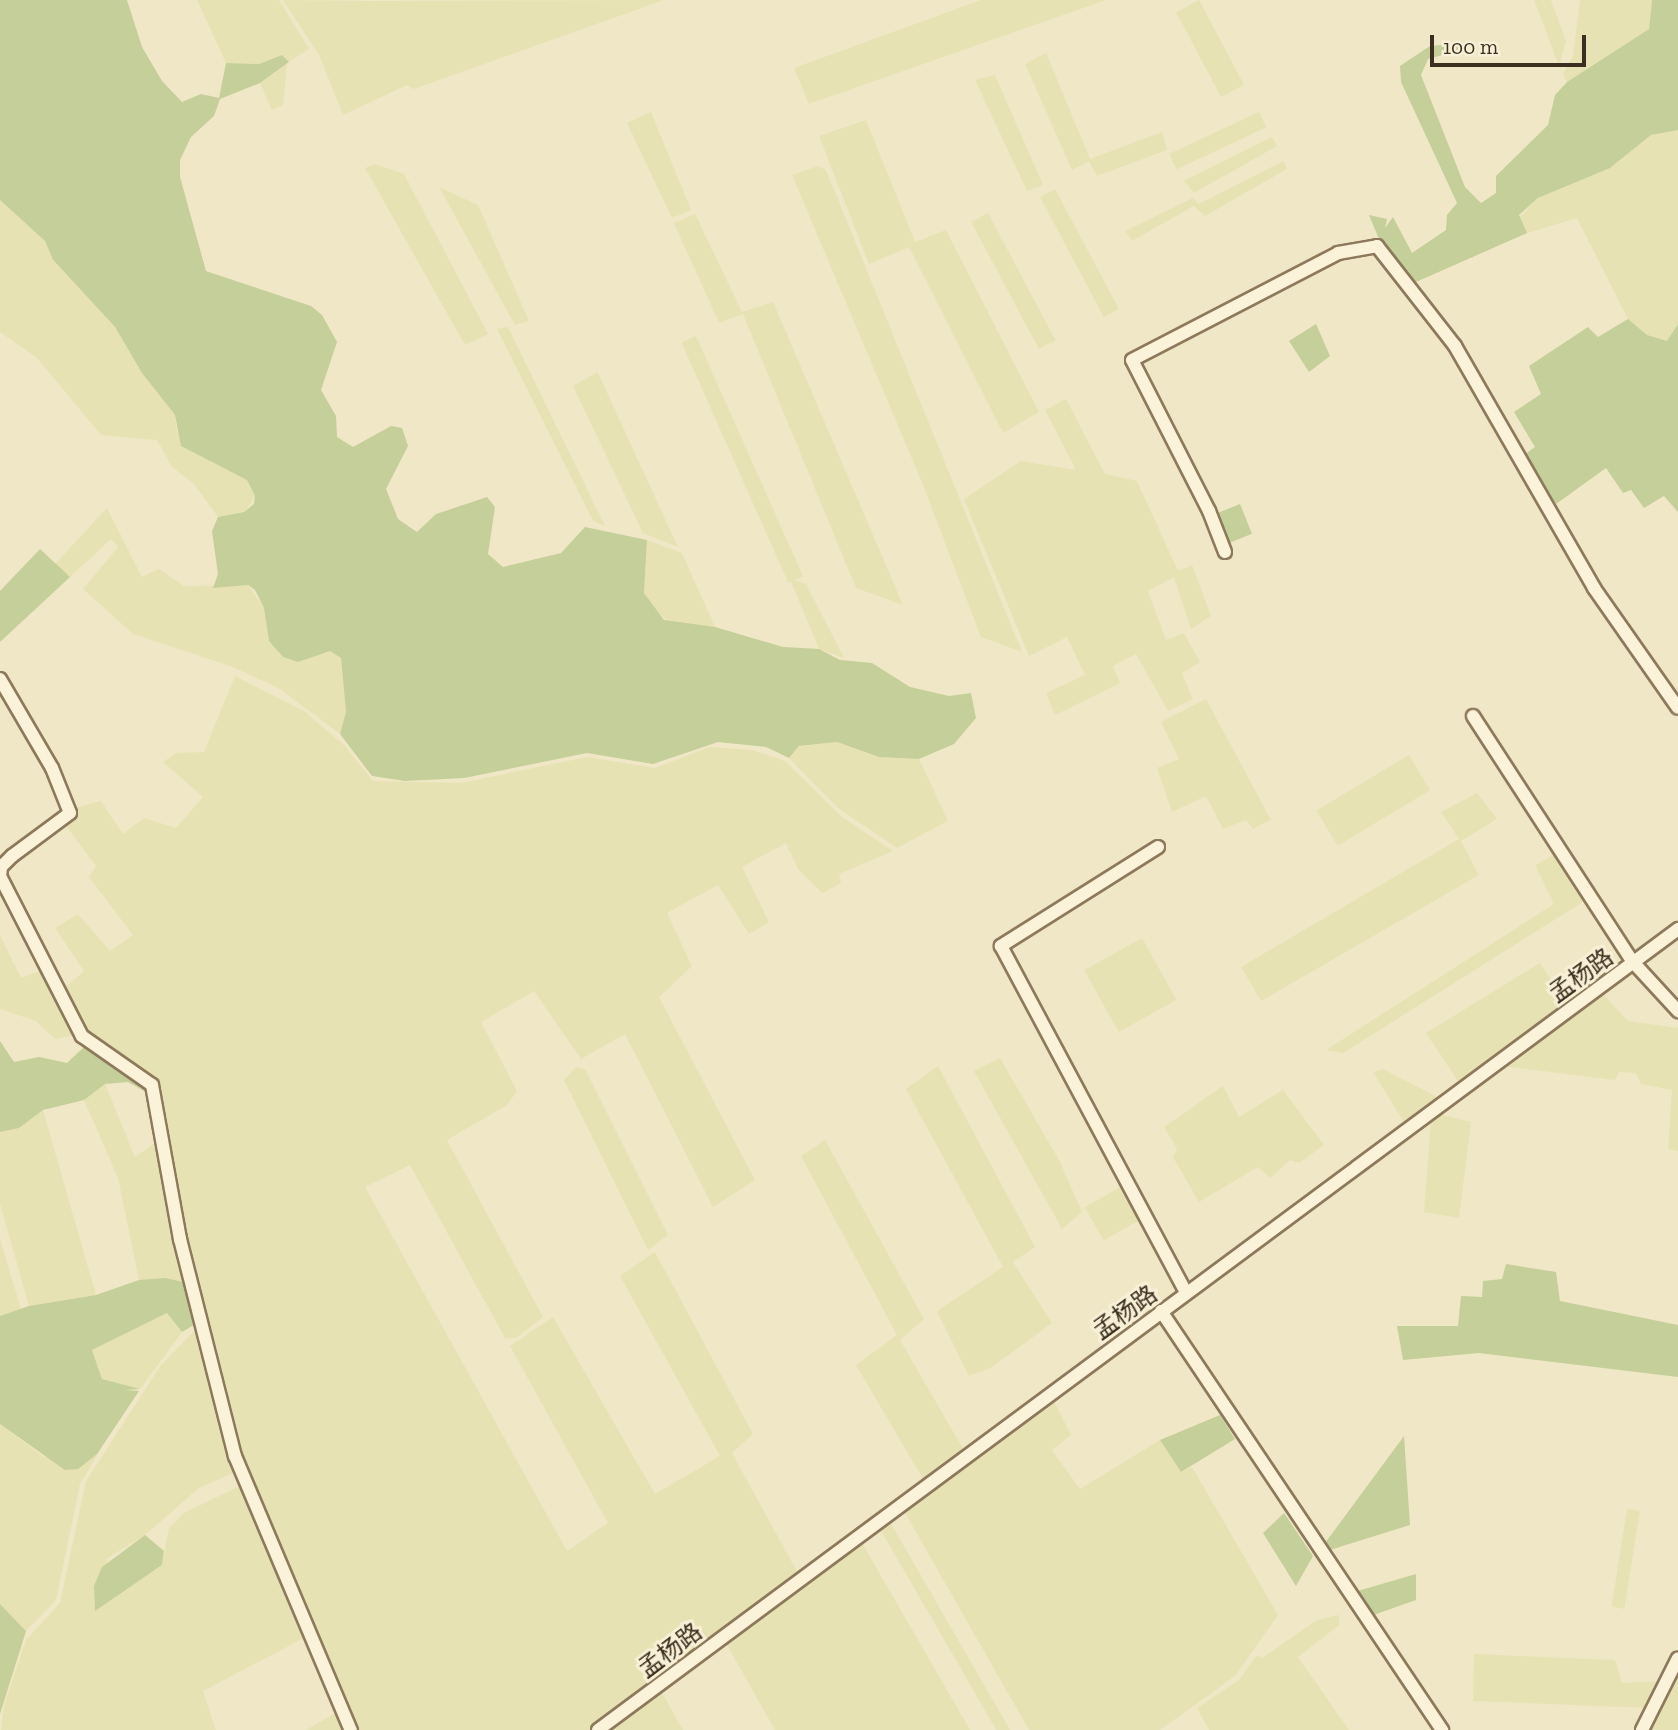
<!DOCTYPE html>
<meta charset="utf-8">
<style>
body{margin:0}
#map{position:relative;width:1678px;height:1730px;overflow:hidden;background:#f0e7c6;font-family:"Zilla Slab","Noto Sans SC",serif}
div>[style]{position:absolute}
[style*='--x']{left:calc(var(--x)*1px);top:calc(var(--y)*1px);width:calc(var(--w)*1px);rotate:calc(var(--a)*1deg)}
.farmland>*{inset:0;background:#e7e2b3;transform-origin:0 0}
.green>*{inset:0;background:#c5cf99;transform-origin:0 0}
.roads{filter:drop-shadow(2px 0 #8d795b) drop-shadow(-2px 0 #8d795b) drop-shadow(0 2px #8d795b) drop-shadow(0 -2px #8d795b)}
.minor>*{height:12px;margin:-6px;padding:0 6px;transform-origin:6px;border-radius:6px;background:#faf3da}
span{translate:-50% -50%;white-space:nowrap;text-align:center;line-height:1.15;-webkit-text-stroke:6px #f7f0d6;paint-order:stroke}
.street-label{font-size:24px;color:#3d2f1f}
.scale{position:absolute;left:1430px;top:35px;width:156px;height:32px;box-sizing:border-box;border:4px solid #3d2f1f;border-top:0;padding-left:9px;font-size:21px;line-height:24px;white-space:nowrap;color:#3d2f1f;-webkit-text-stroke:5px #f7f0d6;paint-order:stroke}
</style>
<div id="map">
<div class="farmland">
<i style="clip-path:polygon(197px 0,279px 0,309px 49px,289px 62px,282px 55px,259px 64px,226px 63px)"></i>
<i style="clip-path:polygon(283px 0,372px 1px,664px 0,414px 89px,407px 85px,343px 115px,319px 55px)"></i>
<i style="clip-path:polygon(981px 0,1106px 0,809px 104px,794px 68px)"></i>
<i style="left:1199px;top:0;width:96px;height:26px;rotate:62deg"></i>
<i style="clip-path:polygon(1534px 0,1551px 0,1566px 41px,1559px 66px)"></i>
<i style="clip-path:polygon(1580px 0,1652px 0,1649px 29px,1567px 82px,1563px 74px,1573px 56px)"></i>
<i style="clip-path:polygon(1046px 53px,1090px 159px,1162px 132px,1167px 150px,1097px 176px,1089px 161px,1072px 170px,1025px 64px)"></i>
<i style="clip-path:polygon(287px 64px,283px 105px,272px 110px,260px 83px)"></i>
<i style="clip-path:polygon(995px 75px,1043px 185px,1027px 191px,975px 80px)"></i>
<i style="clip-path:polygon(651px 112px,691px 210px,672px 218px,627px 123px)"></i>
<i style="left:1259px;top:112px;width:17px;height:99px;rotate:65deg"></i>
<i style="clip-path:polygon(866px 120px,915px 242px,946px 230px,1039px 412px,1003px 433px,909px 247px,869px 264px,819px 136px)"></i>
<i style="clip-path:polygon(1678px 130px,1678px 324px,1667px 342px,1647px 335px,1628px 319px,1577px 218px,1527px 233px,1519px 218px,1538px 198px,1610px 168px,1651px 135px)"></i>
<i style="clip-path:polygon(1272px 137px,1277px 146px,1194px 193px,1184px 181px)"></i>
<i style="clip-path:polygon(1283px 161px,1287px 169px,1205px 216px,1194px 206px,1132px 241px,1125px 231px,1193px 198px,1199px 204px)"></i>
<i style="clip-path:polygon(375px 164px,404px 174px,488px 334px,465px 345px,365px 168px)"></i>
<i style="clip-path:polygon(818px 166px,826px 170px,1022px 652px,981px 637px,921px 480px,792px 175px)"></i>
<i style="clip-path:polygon(439px 187px,478px 205px,529px 321px,515px 325px)"></i>
<i style="left:1055px;top:189px;width:136px;height:17px;rotate:62deg"></i>
<i style="clip-path:polygon(0 200px,45px 241px,53px 261px,115px 327px,142px 373px,175px 415px,177px 431px,212px 463px,230px 468px,247px 480px,255px 496px,246px 511px,218px 517px,194px 484px,172px 467px,157px 440px,101px 435px,37px 358px,0 332px)"></i>
<i style="left:988px;top:213px;width:144px;height:19px;rotate:62deg"></i>
<i style="clip-path:polygon(695px 214px,742px 312px,773px 302px,903px 605px,856px 588px,743px 314px,719px 323px,674px 223px)"></i>
<i style="clip-path:polygon(508px 327px,605px 526px,593px 521px,497px 329px)"></i>
<i style="left:696px;top:336px;width:263px;height:16px;rotate:66deg"></i>
<i style="clip-path:polygon(598px 372px,598px 373px,678px 547px,643px 533px,573px 386px)"></i>
<i style="clip-path:polygon(1066px 399px,1105px 474px,1137px 481px,1178px 571px,1192px 565px,1211px 616px,1191px 629px,1174px 577px,1148px 591px,1166px 640px,1184px 633px,1200px 662px,1182px 673px,1193px 699px,1168px 711px,1136px 654px,1113px 666px,1120px 683px,1055px 715px,1046px 693px,1085px 675px,1067px 637px,1029px 656px,964px 499px,1021px 461px,1076px 470px,1045px 410px)"></i>
<i style="clip-path:polygon(107px 508px,142px 577px,159px 569px,184px 586px,248px 585px,264px 608px,269px 641px,298px 662px,330px 651px,341px 658px,346px 712px,340px 734px,280px 689px,233px 667px,133px 634px,83px 589px,118px 547px,111px 539px,70px 577px,54px 565px)"></i>
<i style="clip-path:polygon(647px 540px,682px 553px,715px 627px,670px 623px,651px 606px,644px 593px)"></i>
<i style="clip-path:polygon(790px 579px,806px 584px,844px 658px,819px 649px)"></i>
<i style="clip-path:polygon(235px 676px,304px 711px,344px 745px,373px 781px,461px 783px,587px 757px,655px 768px,709px 747px,753px 750px,785px 761px,842px 817px,893px 851px,839px 874px,841px 883px,822px 893px,798px 869px,786px 843px,742px 867px,769px 922px,749px 934px,718px 885px,667px 913px,692px 966px,659px 997px,755px 1180px,713px 1207px,625px 1034px,581px 1059px,534px 991px,481px 1022px,517px 1091px,507px 1105px,447px 1140px,543px 1317px,516px 1338px,505px 1338px,410px 1165px,365px 1187px,567px 1551px,608px 1523px,510px 1346px,553px 1317px,655px 1494px,720px 1456px,620px 1276px,655px 1252px,753px 1434px,732px 1453px,800px 1577px,593px 1730px,352px 1730px,251px 1501px,180px 1237px,158px 1093px,83px 1037px,59px 993px,84px 971px,55px 928px,78px 914px,110px 951px,133px 935px,89px 877px,96px 866px,67px 827px,71px 809px,101px 801px,123px 834px,144px 818px,176px 828px,203px 797px,163px 762px,176px 753px,204px 752px)"></i>
<i style="clip-path:polygon(1206px 699px,1271px 820px,1253px 829px,1246px 820px,1223px 829px,1206px 796px,1172px 812px,1157px 768px,1179px 759px,1161px 722px)"></i>
<i style="clip-path:polygon(837px 742px,879px 757px,919px 759px,948px 821px,897px 848px,838px 808px,789px 758px,799px 747px)"></i>
<i style="left:1409px;top:755px;width:41px;height:108px;rotate:59deg"></i>
<i style="clip-path:polygon(1477px 793px,1497px 819px,1461px 841px,1479px 875px,1261px 1001px,1241px 967px,1459px 839px,1441px 812px)"></i>
<i style="clip-path:polygon(1557px 853px,1586px 900px,1343px 1053px,1326px 1050px,1554px 904px,1535px 865px)"></i>
<i style="clip-path:polygon(0 935px,21px 978px,42px 970px,76px 1035px,55px 1039px,36px 1021px,0 1009px)"></i>
<i style="left:1142px;top:938px;width:71px;height:66px;rotate:61deg"></i>
<i style="clip-path:polygon(1540px 963px,1569px 1008px,1462px 1087px,1426px 1033px)"></i>
<i style="clip-path:polygon(1602px 993px,1628px 1021px,1678px 1028px,1678px 1151px,1668px 1149px,1672px 1090px,1641px 1084px,1636px 1073px,1619px 1072px,1615px 1080px,1503px 1066px)"></i>
<i style="clip-path:polygon(1000px 1058px,1060px 1162px,1082px 1212px,1062px 1229px,974px 1071px)"></i>
<i style="clip-path:polygon(938px 1066px,1035px 1247px,1013px 1262px,1052px 1323px,992px 1367px,969px 1376px,937px 1311px,1003px 1267px,906px 1089px)"></i>
<i style="clip-path:polygon(576px 1067px,585px 1069px,668px 1235px,648px 1250px,564px 1080px)"></i>
<i style="clip-path:polygon(1383px 1069px,1443px 1100px,1407px 1127px,1373px 1072px)"></i>
<i style="clip-path:polygon(105px 1084px,135px 1157px,162px 1138px,187px 1283px,139px 1280px,118px 1178px,84px 1100px)"></i>
<i style="clip-path:polygon(1223px 1086px,1239px 1117px,1283px 1090px,1324px 1145px,1299px 1163px,1290px 1160px,1270px 1178px,1258px 1167px,1199px 1202px,1173px 1157px,1177px 1149px,1164px 1127px)"></i>
<i style="clip-path:polygon(43px 1110px,96px 1295px,29px 1306px,0 1204px,0 1132px,19px 1128px)"></i>
<i style="clip-path:polygon(1439px 1114px,1471px 1122px,1459px 1218px,1424px 1212px,1431px 1120px)"></i>
<i style="clip-path:polygon(825px 1140px,924px 1319px,900px 1340px,966px 1454px,926px 1484px,856px 1365px,897px 1335px,801px 1156px)"></i>
<i style="left:1122px;top:1186px;width:38px;height:43px;rotate:60deg"></i>
<i style="clip-path:polygon(0 1239px,21px 1309px,0 1316px)"></i>
<i style="clip-path:polygon(167px 1313px,182px 1332px,140px 1389px,102px 1379px,92px 1350px)"></i>
<i style="clip-path:polygon(197px 1328px,236px 1472px,199px 1488px,145px 1535px,108px 1558px,95px 1610px,162px 1565px,169px 1528px,184px 1513px,240px 1486px,310px 1635px,203px 1691px,216px 1730px,1px 1730px,4px 1705px,26px 1640px,60px 1603px,86px 1481px,161px 1365px)"></i>
<i style="clip-path:polygon(1054px 1401px,1071px 1435px,1052px 1450px,1080px 1489px,1160px 1440px,1181px 1472px,1192px 1467px,1278px 1615px,1235px 1676px,1160px 1730px,1029px 1730px,904px 1511px)"></i>
<i style="clip-path:polygon(0 1424px,44px 1457px,97px 1454px,104px 1444px,80px 1484px,56px 1600px,26px 1631px,0 1604px)"></i>
<i style="left:1627px;top:1509px;width:13px;height:99px;rotate:9deg"></i>
<i style="left:890px;top:1522px;width:241px;height:12px;rotate:60deg"></i>
<i style="clip-path:polygon(862px 1543px,970px 1730px,775px 1730px,726px 1643px)"></i>
<i style="clip-path:polygon(1339px 1615px,1339px 1625px,1298px 1657px,1349px 1730px,1209px 1730px,1197px 1708px,1239px 1680px,1257px 1655px,1262px 1658px,1317px 1620px)"></i>
<i style="clip-path:polygon(1474px 1654px,1615px 1660px,1622px 1683px,1663px 1681px,1650px 1708px,1473px 1701px)"></i>
<i style="clip-path:polygon(1678px 1667px,1678px 1730px,1645px 1730px)"></i>
<i style="clip-path:polygon(661px 1691px,683px 1730px,608px 1730px)"></i>
<i style="clip-path:polygon(341px 1710px,347px 1730px,306px 1730px)"></i>
</div>
<div class="green">
<i style="clip-path:polygon(0 0,127px 0,142px 47px,162px 81px,182px 102px,201px 94px,219px 98px,226px 63px,259px 64px,282px 55px,289px 62px,260px 83px,220px 99px,214px 116px,191px 137px,180px 160px,180px 177px,206px 271px,311px 306px,322px 315px,337px 342px,321px 390px,336px 416px,337px 437px,353px 447px,391px 426px,402px 428px,408px 446px,386px 489px,398px 519px,417px 532px,436px 514px,487px 497px,495px 507px,488px 554px,503px 567px,561px 553px,585px 527px,647px 540px,644px 593px,664px 620px,715px 627px,783px 647px,819px 649px,840px 660px,872px 663px,910px 687px,949px 696px,971px 693px,976px 718px,954px 744px,919px 759px,879px 757px,837px 742px,799px 746px,789px 758px,766px 747px,718px 742px,653px 764px,587px 753px,464px 778px,405px 781px,372px 776px,340px 734px,346px 712px,341px 658px,330px 651px,298px 662px,283px 657px,269px 641px,264px 608px,255px 590px,248px 585px,213px 588px,218px 574px,212px 531px,218px 517px,244px 512px,254px 504px,255px 496px,247px 480px,181px 446px,175px 415px,142px 373px,115px 327px,53px 260px,45px 241px,0 200px)"></i>
<i style="clip-path:polygon(1652px 0,1678px 0,1678px 130px,1651px 135px,1610px 168px,1538px 198px,1519px 215px,1527px 233px,1416px 282px,1381px 244px,1369px 215px,1387px 219px,1385px 228px,1393px 217px,1412px 253px,1446px 230px,1447px 215px,1457px 203px,1401px 82px,1400px 66px,1430px 46px,1463px 43px,1457px 51px,1428px 59px,1421px 75px,1465px 187px,1481px 203px,1496px 193px,1496px 176px,1548px 125px,1555px 95px,1567px 82px,1649px 29px)"></i>
<i style="clip-path:polygon(1628px 319px,1647px 335px,1667px 341px,1678px 324px,1678px 512px,1664px 496px,1644px 508px,1631px 490px,1623px 493px,1606px 468px,1556px 504px,1524px 455px,1535px 447px,1514px 412px,1541px 394px,1529px 366px,1588px 327px,1598px 337px)"></i>
<i style="clip-path:polygon(1316px 324px,1330px 356px,1309px 372px,1289px 341px)"></i>
<i style="left:1240px;top:504px;width:32px;height:30px;rotate:68deg"></i>
<i style="clip-path:polygon(40px 549px,70px 577px,0 642px,0 591px)"></i>
<i style="clip-path:polygon(0 1041px,14px 1062px,39px 1057px,67px 1063px,85px 1046px,140px 1078px,155px 1097px,128px 1082px,105px 1084px,84px 1100px,43px 1110px,19px 1128px,0 1132px)"></i>
<i style="clip-path:polygon(1506px 1264px,1556px 1272px,1560px 1301px,1678px 1325px,1678px 1377px,1479px 1353px,1403px 1360px,1397px 1326px,1458px 1326px,1461px 1296px,1482px 1297px,1483px 1281px,1502px 1279px)"></i>
<i style="clip-path:polygon(166px 1278px,187px 1283px,197px 1323px,182px 1332px,167px 1313px,92px 1350px,102px 1379px,140px 1389px,126px 1390px,139px 1391px,97px 1454px,78px 1469px,65px 1470px,0 1424px,0 1316px,29px 1306px,96px 1295px,139px 1280px)"></i>
<i style="clip-path:polygon(1220px 1415px,1235px 1439px,1181px 1472px,1160px 1440px)"></i>
<i style="clip-path:polygon(1404px 1436px,1410px 1525px,1317px 1554px)"></i>
<i style="clip-path:polygon(1284px 1513px,1313px 1556px,1296px 1586px,1263px 1533px)"></i>
<i style="clip-path:polygon(145px 1535px,164px 1551px,162px 1565px,95px 1611px,94px 1586px,102px 1567px)"></i>
<i style="clip-path:polygon(1416px 1574px,1416px 1600px,1362px 1619px,1344px 1595px)"></i>
<i style="clip-path:polygon(0 1604px,26px 1631px,0 1714px)"></i>
</div>
<div class="roads">
<div class="minor">
<i style="--x:1225;--y:552;--w:44;--a:-111.3"></i>
<i style="--x:1209;--y:511;--w:169;--a:-117"></i>
<i style="--x:1132;--y:360;--w:232;--a:-27.4"></i>
<i style="--x:1338;--y:253;--w:40;--a:-10"></i>
<i style="--x:1377;--y:246;--w:127;--a:52"></i>
<i style="--x:1455;--y:346;--w:279;--a:60.1"></i>
<i style="--x:1594;--y:588;--w:146;--a:55"></i>
<i style="--x:0;--y:679;--w:103;--a:59.7"></i>
<i style="--x:52;--y:768;--w:48;--a:68.2"></i>
<i style="--x:70;--y:813;--w:72;--a:143.4"></i>
<i style="--x:12;--y:856;--w:16;--a:135"></i>
<i style="--x:1;--y:867;--w:9;--a:96"></i>
<i style="--x:0;--y:876;--w:180;--a:62.9"></i>
<i style="--x:82;--y:1036;--w:85;--a:35"></i>
<i style="--x:152;--y:1085;--w:157;--a:79.7"></i>
<i style="--x:180;--y:1239;--w:224;--a:75.8"></i>
<i style="--x:235;--y:1456;--w:298;--a:67.1"></i>
<i style="--x:1473;--y:716;--w:293;--a:57"></i>
<i style="--x:1633;--y:962;--w:67;--a:47.4"></i>
<i style="--x:1158;--y:847;--w:186;--a:147.8"></i>
<i style="--x:1001;--y:946;--w:393;--a:61.9"></i>
<i style="--x:1161;--y:1311;--w:505;--a:56.15"></i>
<i style="--x:598;--y:1730;--w:1345;--a:-36.56"></i>
<i style="--x:1642;--y:1730;--w:80;--a:-63.4"></i>
</div>
</div>
<div class="street-label">
<span style="left:1581px;top:975px;rotate:-36deg">孟杨路</span>
<span style="left:1125px;top:1312px;rotate:-36deg">孟杨路</span>
<span style="left:670px;top:1650px;rotate:-37deg">孟杨路</span>
</div>
<div class="scale">100 m</div>
</div>
